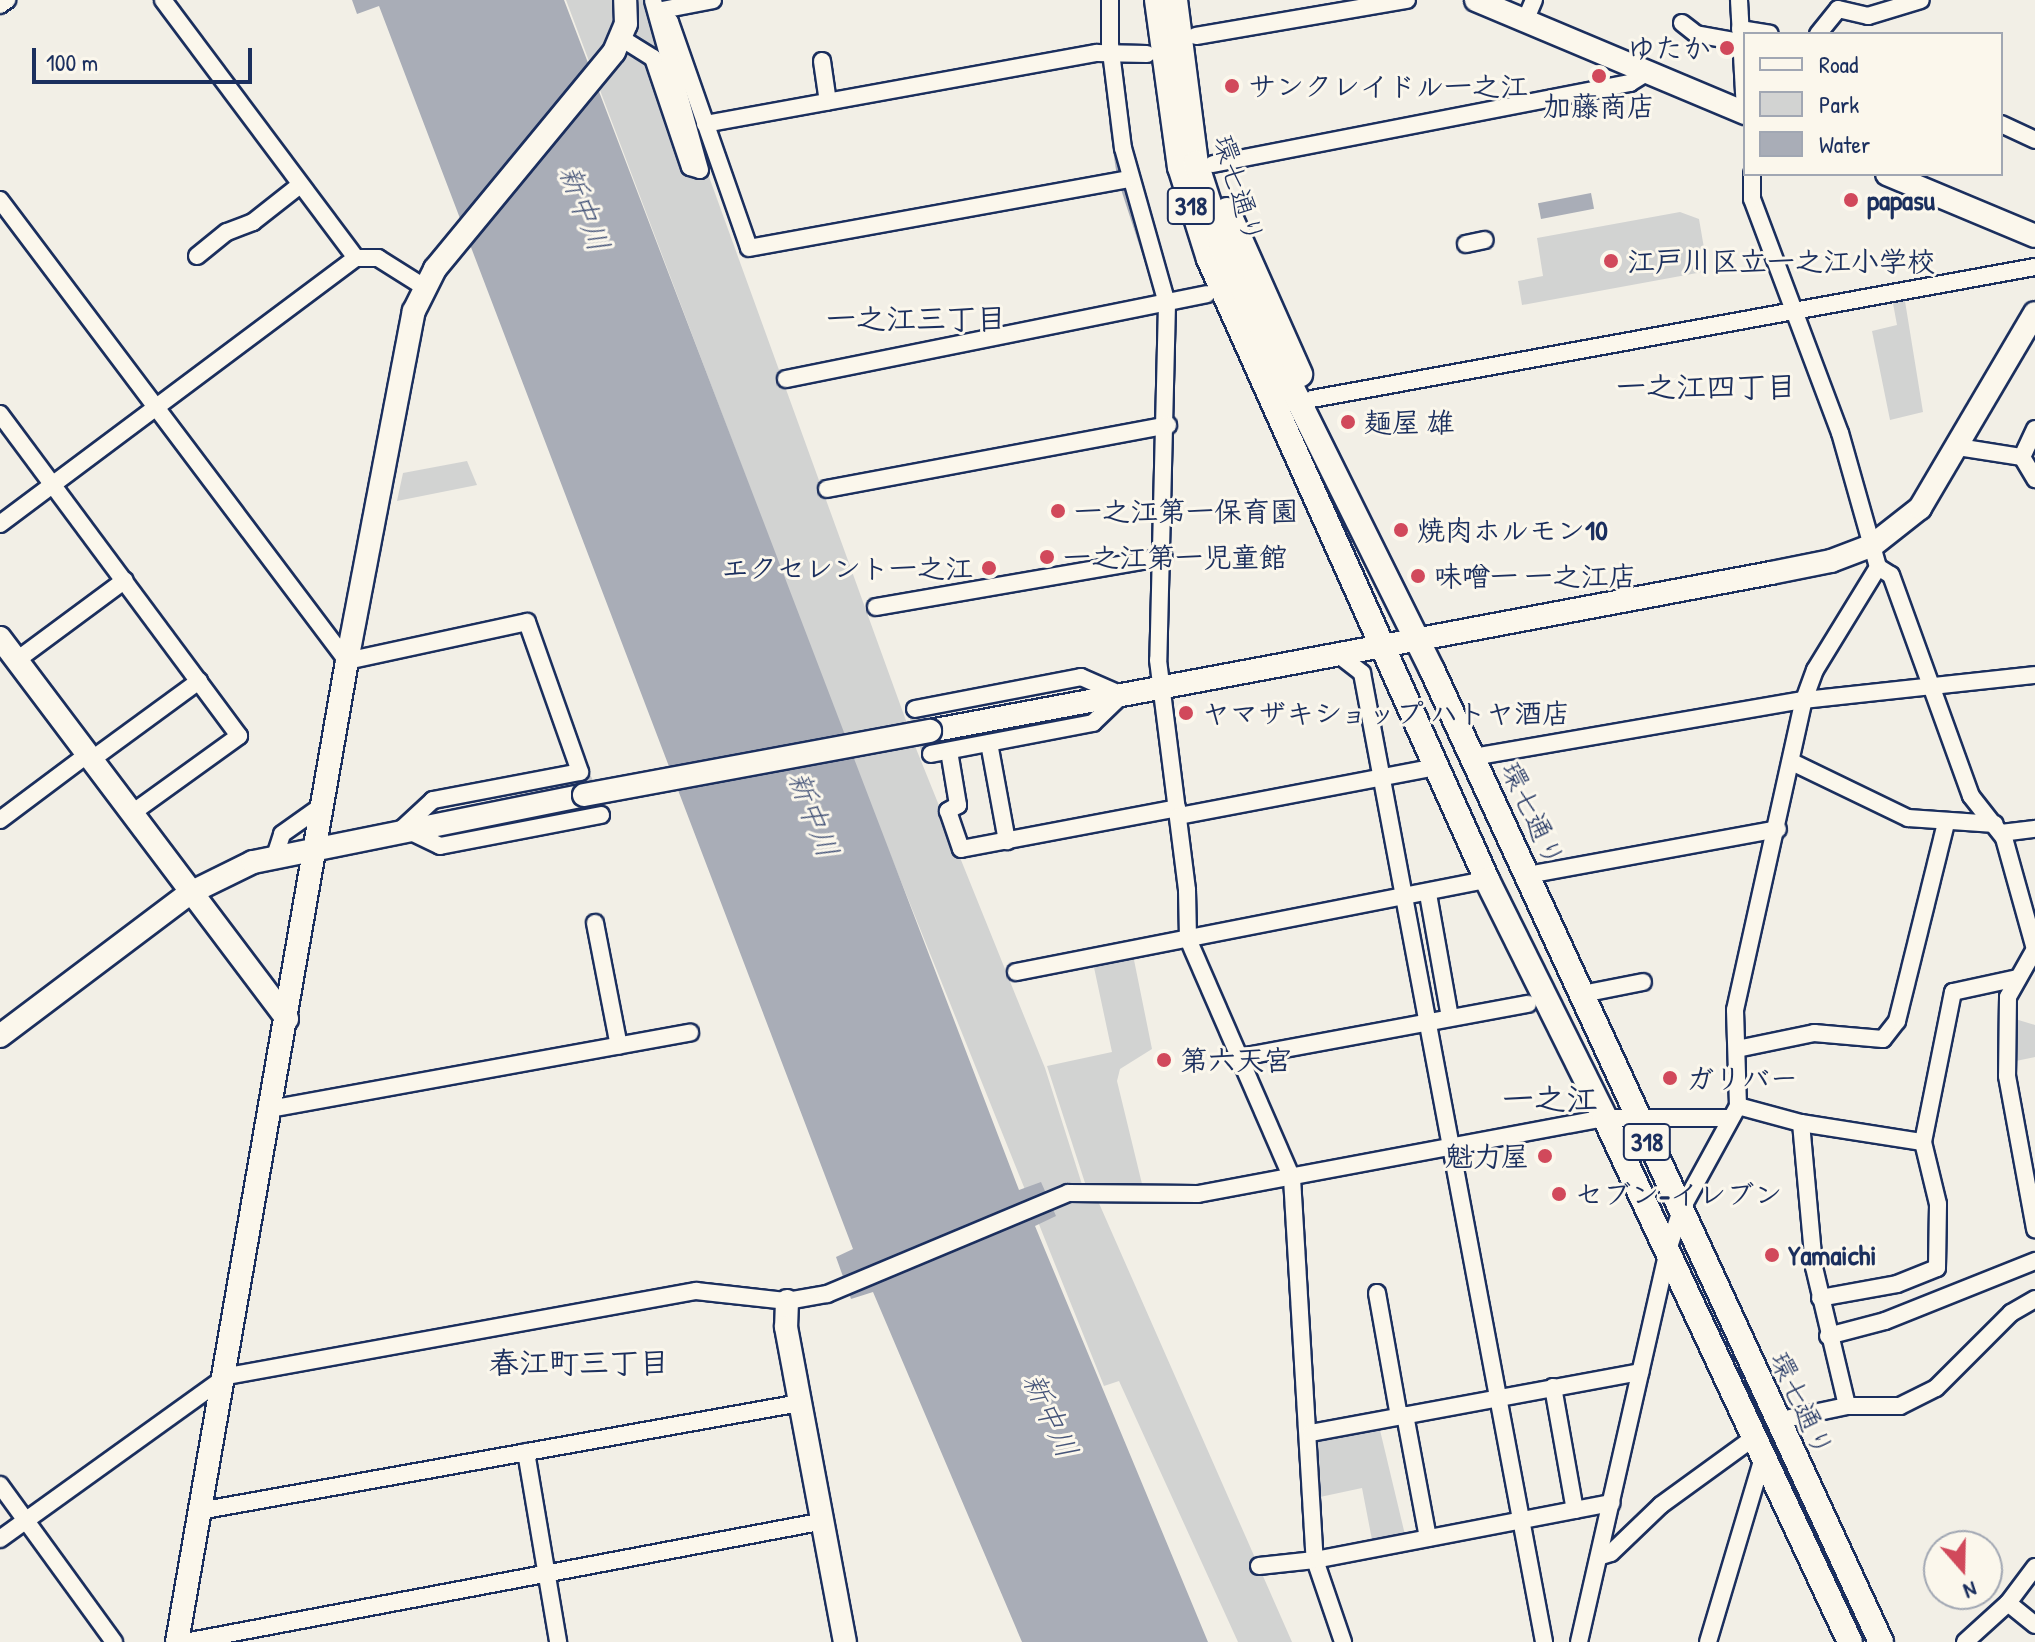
<!DOCTYPE html>
<meta charset="utf-8">
<style>
body{margin:0}
#map{position:relative;width:2035px;height:1642px;overflow:hidden;background:#f2efe6;font-family:"Patrick Hand","Klee One",sans-serif}
div>[style]{position:absolute}
[style*='--x']{left:calc(var(--x)*1px);top:calc(var(--y)*1px);width:calc(var(--w)*1px);rotate:calc(var(--a)*1deg)}
.green>*{inset:0;background:#d2d3d2}
.water>*{inset:0;background:#a9adb7;transform-origin:0 0}
.stream>*{height:4px;margin:-2px;padding:0 2px;transform-origin:2px;border-radius:2px;background:#a9adb7}
.street-tunnel>*{height:16px;margin-top:-8px;transform-origin:0;background:repeating-linear-gradient(90deg,#c7c9cb 0 16px,transparent 0 24px)}
.roads{filter:drop-shadow(2px 0 #1b2f5e) drop-shadow(-2px 0 #1b2f5e) drop-shadow(0 2px #1b2f5e) drop-shadow(0 -2px #1b2f5e)}
.street>*{height:16px;margin:-8px;padding:0 8px;transform-origin:8px;border-radius:8px;background:#fbf7ec}
.secondary>*{height:22px;margin:-11px;padding:0 11px;transform-origin:11px;border-radius:11px;background:#fbf7ec}
.primary>*{height:24px;margin:-12px;padding:0 12px;transform-origin:12px;border-radius:12px;background:#fbf7ec}
.bridges{filter:drop-shadow(2px 0 #1b2f5e) drop-shadow(-2px 0 #1b2f5e) drop-shadow(0 2px #1b2f5e) drop-shadow(0 -2px #1b2f5e)}
.secondary-bridge>*{height:22px;margin:-11px;padding:0 11px;transform-origin:11px;border-radius:11px;background:#fbf7ec}
.dots>*{width:22px;height:22px;translate:-50% -50%;box-sizing:border-box;border:4px solid #fbf7ec;border-radius:50%}
span{translate:-50% -50%;white-space:nowrap;text-align:center;line-height:1.15;-webkit-text-stroke:6px #fbf7ec;paint-order:stroke}
.shield-label span{padding:2px 6px;background:#fbf7ec;border:2px solid;border-radius:6px;-webkit-text-stroke-width:0}
.shield-label{font-size:26px;color:#1b2f5e;font-weight:700}
.poi-label{font-size:28px;color:#1b2f5e;font-weight:700}
.right{translate:-100% -50%;text-align:right}
.left{translate:0 -50%;text-align:left}
.street-label{font-size:28px;color:#1b2f5e}
.water-label{font-size:30px;color:#465579;font-style:italic}
.neighbourhood-label{font-size:30px;color:#1b2f5e;font-weight:700}
.quarter-label{font-size:32px;color:#1b2f5e;font-weight:700}
.legend{position:absolute;left:1743px;top:32px;width:260px;height:144px;box-sizing:border-box;background:#fbf7ec;border:2px solid #a1a7b3;margin:0;padding:10px 14px;list-style:none;font-size:24px;color:#1b2f5e}
.legend li{display:flex;align-items:center;gap:16px;height:40px}
.legend b{width:40px;border:2px solid #a1a7b3}
.north{position:absolute;left:1923px;top:1530px;width:80px;height:80px;box-sizing:border-box;background:#fbf7ec;border:2px solid #a1a7b3;border-radius:50%;rotate:160deg;font-size:22px;font-weight:700;line-height:32px;text-align:center;color:#1b2f5e}
.north::after{content:'';display:block;margin:auto;width:28px;height:36px;background:#d1495b;clip-path:polygon(50% 0,100% 100%,50% 72%,0 100%)}
.scale{position:absolute;left:32px;top:48px;width:220px;height:36px;box-sizing:border-box;border:4px solid #1b2f5e;border-top:0;padding-left:10px;font-size:24px;line-height:28px;white-space:nowrap;color:#1b2f5e;-webkit-text-stroke:6px #fbf7ec;paint-order:stroke}
</style>
<div id="map">
<div class="green">
<i style="clip-path:polygon(566px 0,645px 0,917px 751px,1045px 1068px,1086px 1197px,1098px 1201px,1292px 1642px,1238px 1642px,1119px 1381px,1104px 1386px,857px 772px)"></i>
<i style="clip-path:polygon(1680px 212px,1699px 219px,1708px 271px,1522px 305px,1518px 281px,1543px 276px,1537px 238px)"></i>
<i style="clip-path:polygon(1904px 295px,1923px 412px,1890px 420px,1872px 331px,1897px 325px,1892px 298px)"></i>
<i style="clip-path:polygon(467px 461px,477px 485px,397px 501px,403px 473px)"></i>
<i style="clip-path:polygon(1132px 950px,1152px 1049px,1120px 1069px,1117px 1081px,1143px 1188px,1086px 1186px,1047px 1066px,1112px 1052px,1092px 958px)"></i>
<i style="clip-path:polygon(2012px 1018px,2035px 1025px,2035px 1057px,2011px 1062px)"></i>
<i style="clip-path:polygon(1379px 1426px,1406px 1539px,1373px 1545px,1362px 1488px,1320px 1497px,1317px 1437px)"></i>
</div>
<div class="water">
<i style="clip-path:polygon(352px 0,564px 0,1019px 1190px,1041px 1182px,1056px 1216px,1035px 1226px,1208px 1642px,1022px 1642px,873px 1292px,851px 1299px,836px 1257px,853px 1249px,379px 6px,357px 14px)"></i>
<i style="left:1591px;top:193px;width:16px;height:54px;rotate:79deg"></i>
</div>
<div class="stream">
<i style="--x:1108;--y:91;--w:16;--a:86"></i>
<i style="--x:1111;--y:124;--w:53;--a:81.3"></i>
<i style="--x:1122;--y:186;--w:97;--a:71.9"></i>
</div>
<div class="street-tunnel">
<i style="--x:915;--y:709;--w:48;--a:70.4"></i>
<i style="--x:580;--y:772;--w:48;--a:64"></i>
</div>
<div class="roads">
<div class="street">
<i style="--x:163;--y:0;--w:322;--a:53.2"></i>
<i style="--x:1110;--y:0;--w:44;--a:90"></i>
<i style="--x:1110;--y:44;--w:105;--a:82.9"></i>
<i style="--x:1123;--y:148;--w:162;--a:74.2"></i>
<i style="--x:1167;--y:304;--w:356;--a:91.4"></i>
<i style="--x:1158;--y:660;--w:232;--a:82.8"></i>
<i style="--x:1187;--y:890;--w:49;--a:88.8"></i>
<i style="--x:1188;--y:939;--w:261;--a:66.5"></i>
<i style="--x:1292;--y:1178;--w:383;--a:86.6"></i>
<i style="--x:1315;--y:1560;--w:87;--a:71.1"></i>
<i style="--x:1739;--y:0;--w:110;--a:86.9"></i>
<i style="--x:0;--y:5;--w:9;--a:-36"></i>
<i style="--x:657;--y:11;--w:17;--a:40"></i>
<i style="--x:670;--y:22;--w:239;--a:70.7"></i>
<i style="--x:749;--y:248;--w:386;--a:-10.3"></i>
<i style="--x:657;--y:11;--w:57;--a:-11.1"></i>
<i style="--x:1525;--y:21;--w:23;--a:-67"></i>
<i style="--x:1682;--y:23;--w:18;--a:38"></i>
<i style="--x:1696;--y:34;--w:45;--a:10.3"></i>
<i style="--x:1740;--y:29;--w:30;--a:9"></i>
<i style="--x:1818;--y:34;--w:32;--a:-51"></i>
<i style="--x:1838;--y:9;--w:31;--a:13"></i>
<i style="--x:1868;--y:16;--w:55;--a:-16.8"></i>
<i style="--x:1196;--y:36;--w:214;--a:-9.7"></i>
<i style="--x:621;--y:38;--w:38;--a:32"></i>
<i style="--x:653;--y:58;--w:115;--a:71.3"></i>
<i style="--x:690;--y:167;--w:10;--a:17"></i>
<i style="--x:700;--y:170;--w:176;--a:-105.5"></i>
<i style="--x:822;--y:61;--w:41;--a:81.7"></i>
<i style="--x:705;--y:124;--w:398;--a:-10.3"></i>
<i style="--x:1097;--y:53;--w:50;--a:1.1"></i>
<i style="--x:2001;--y:124;--w:38;--a:25"></i>
<i style="--x:1213;--y:164;--w:425;--a:-11"></i>
<i style="--x:1630;--y:83;--w:19;--a:-32"></i>
<i style="--x:0;--y:200;--w:577;--a:53.03"></i>
<i style="--x:347;--y:661;--w:184;--a:-12.2"></i>
<i style="--x:527;--y:622;--w:159;--a:70.5"></i>
<i style="--x:580;--y:772;--w:150;--a:169.2"></i>
<i style="--x:433;--y:800;--w:41;--a:137"></i>
<i style="--x:403;--y:828;--w:41;--a:25.9"></i>
<i style="--x:440;--y:846;--w:164;--a:-10.9"></i>
<i style="--x:1466;--y:244;--w:19;--a:-12"></i>
<i style="--x:197;--y:256;--w:38;--a:-39"></i>
<i style="--x:227;--y:232;--w:28;--a:-21"></i>
<i style="--x:253;--y:222;--w:60;--a:-38.2"></i>
<i style="--x:786;--y:379;--w:429;--a:-11.4"></i>
<i style="--x:1312;--y:399;--w:735;--a:-10.35"></i>
<i style="--x:0;--y:414;--w:401;--a:53.4"></i>
<i style="--x:239;--y:736;--w:133;--a:144.2"></i>
<i style="--x:1958;--y:447;--w:65;--a:8.9"></i>
<i style="--x:2022;--y:457;--w:26;--a:59"></i>
<i style="--x:2022;--y:457;--w:31;--a:-65"></i>
<i style="--x:827;--y:489;--w:347;--a:-10.6"></i>
<i style="--x:0;--y:524;--w:444;--a:-36.8"></i>
<i style="--x:356;--y:258;--w:22;--a:0"></i>
<i style="--x:378;--y:258;--w:54;--a:32.2"></i>
<i style="--x:1878;--y:567;--w:15;--a:32"></i>
<i style="--x:1891;--y:575;--w:235;--a:70.1"></i>
<i style="--x:1971;--y:796;--w:53;--a:51.8"></i>
<i style="--x:2004;--y:838;--w:115;--a:74.4"></i>
<i style="--x:876;--y:607;--w:292;--a:-9.8"></i>
<i style="--x:1339;--y:655;--w:29;--a:38"></i>
<i style="--x:1362;--y:673;--w:986;--a:79.36"></i>
<i style="--x:17;--y:660;--w:134;--a:-36.5"></i>
<i style="--x:915;--y:709;--w:169;--a:-10.9"></i>
<i style="--x:1081;--y:677;--w:45;--a:23.7"></i>
<i style="--x:1122;--y:695;--w:40;--a:136"></i>
<i style="--x:1093;--y:723;--w:165;--a:169.2"></i>
<i style="--x:989;--y:743;--w:100;--a:79.6"></i>
<i style="--x:949;--y:751;--w:55;--a:80.5"></i>
<i style="--x:958;--y:805;--w:12;--a:149"></i>
<i style="--x:948;--y:811;--w:40;--a:71.1"></i>
<i style="--x:961;--y:849;--w:220;--a:-10.7"></i>
<i style="--x:1473;--y:757;--w:336;--a:-9.8"></i>
<i style="--x:1804;--y:700;--w:232;--a:-6.2"></i>
<i style="--x:91;--y:760;--w:134;--a:-36.2"></i>
<i style="--x:1792;--y:762;--w:129;--a:25.8"></i>
<i style="--x:1908;--y:818;--w:87;--a:3.9"></i>
<i style="--x:1179;--y:816;--w:261;--a:-10.8"></i>
<i style="--x:0;--y:820;--w:109;--a:-36.8"></i>
<i style="--x:2001;--y:833;--w:34;--a:-7"></i>
<i style="--x:275;--y:856;--w:23;--a:-72"></i>
<i style="--x:282;--y:834;--w:50;--a:-35.3"></i>
<i style="--x:1528;--y:875;--w:254;--a:-10.4"></i>
<i style="--x:1428;--y:894;--w:125;--a:79.9"></i>
<i style="--x:595;--y:923;--w:125;--a:79"></i>
<i style="--x:2035;--y:949;--w:55;--a:119.4"></i>
<i style="--x:2008;--y:997;--w:79;--a:90.7"></i>
<i style="--x:2007;--y:1076;--w:156;--a:79.6"></i>
<i style="--x:1016;--y:972;--w:480;--a:-11.1"></i>
<i style="--x:1582;--y:994;--w:62;--a:-11.1"></i>
<i style="--x:1737;--y:1049;--w:79;--a:-11.7"></i>
<i style="--x:1814;--y:1033;--w:69;--a:5"></i>
<i style="--x:1883;--y:1039;--w:23;--a:-52"></i>
<i style="--x:1897;--y:1021;--w:204;--a:-76.1"></i>
<i style="--x:1236;--y:1058;--w:297;--a:-10.5"></i>
<i style="--x:1738;--y:1106;--w:65;--a:15.1"></i>
<i style="--x:1801;--y:1123;--w:145;--a:84.8"></i>
<i style="--x:1814;--y:1267;--w:143;--a:76.6"></i>
<i style="--x:270;--y:1109;--w:427;--a:-10.3"></i>
<i style="--x:1801;--y:1123;--w:123;--a:8.9"></i>
<i style="--x:1377;--y:1293;--w:125;--a:79.9"></i>
<i style="--x:1820;--y:1298;--w:78;--a:-10.3"></i>
<i style="--x:1897;--y:1284;--w:43;--a:-21.8"></i>
<i style="--x:1937;--y:1268;--w:64;--a:-89.1"></i>
<i style="--x:1938;--y:1204;--w:64;--a:-103.6"></i>
<i style="--x:1923;--y:1142;--w:153;--a:-78.7"></i>
<i style="--x:1953;--y:992;--w:66;--a:-12.2"></i>
<i style="--x:1828;--y:1336;--w:59;--a:-14.7"></i>
<i style="--x:1885;--y:1321;--w:162;--a:-21.8"></i>
<i style="--x:222;--y:1377;--w:482;--a:-10.3"></i>
<i style="--x:696;--y:1291;--w:92;--a:6.3"></i>
<i style="--x:787;--y:1301;--w:41;--a:-9.9"></i>
<i style="--x:827;--y:1294;--w:261;--a:-22.7"></i>
<i style="--x:1068;--y:1193;--w:130;--a:0.4"></i>
<i style="--x:1198;--y:1194;--w:414;--a:-10.6"></i>
<i style="--x:1605;--y:1118;--w:124;--a:0"></i>
<i style="--x:1553;--y:1387;--w:125;--a:79.9"></i>
<i style="--x:1405;--y:1415;--w:125;--a:79.4"></i>
<i style="--x:1776;--y:1421;--w:73;--a:-11.9"></i>
<i style="--x:1847;--y:1406;--w:53;--a:0"></i>
<i style="--x:1900;--y:1406;--w:40;--a:-26.6"></i>
<i style="--x:1936;--y:1388;--w:106;--a:-45"></i>
<i style="--x:2011;--y:1313;--w:28;--a:-30"></i>
<i style="--x:1311;--y:1433;--w:335;--a:-10.5"></i>
<i style="--x:526;--y:1452;--w:193;--a:80.4"></i>
<i style="--x:0;--y:1485;--w:194;--a:54"></i>
<i style="--x:199;--y:1511;--w:611;--a:-10.19"></i>
<i style="--x:0;--y:1539;--w:272;--a:-35.7"></i>
<i style="--x:1601;--y:1556;--w:10;--a:-17"></i>
<i style="--x:1611;--y:1553;--w:69;--a:-43.8"></i>
<i style="--x:1661;--y:1505;--w:117;--a:-36"></i>
<i style="--x:1259;--y:1566;--w:56;--a:-6.1"></i>
<i style="--x:1315;--y:1560;--w:302;--a:-10.9"></i>
<i style="--x:2008;--y:1603;--w:35;--a:39"></i>
<i style="--x:185;--y:1642;--w:650;--a:-10.72"></i>
<i style="--x:1579;--y:1642;--w:402;--a:-77.2"></i>
<i style="--x:1668;--y:1250;--w:40;--a:-72"></i>
<i style="--x:1680;--y:1212;--w:121;--a:-61.3"></i>
<i style="--x:1738;--y:1106;--w:96;--a:-91.8"></i>
<i style="--x:1735;--y:1010;--w:318;--a:-77.5"></i>
<i style="--x:1804;--y:700;--w:32;--a:-70"></i>
<i style="--x:1815;--y:670;--w:121;--a:-58.5"></i>
<i style="--x:1878;--y:567;--w:139;--a:-105.8"></i>
<i style="--x:1840;--y:433;--w:250;--a:-110.6"></i>
<i style="--x:1752;--y:199;--w:25;--a:-90"></i>
<i style="--x:1708;--y:1642;--w:196;--a:-73.4"></i>
<i style="--x:1965;--y:1642;--w:58;--a:-42.2"></i>
<i style="--x:2008;--y:1603;--w:45;--a:-53.1"></i>
</div>
<div class="secondary">
<i style="--x:1476;--y:0;--w:292;--a:22.8"></i>
<i style="--x:1887;--y:174;--w:160;--a:22.7"></i>
<i style="--x:0;--y:638;--w:477;--a:53"></i>
<i style="--x:930;--y:731;--w:856;--a:-10.64"></i>
<i style="--x:1771;--y:573;--w:61;--a:-11.3"></i>
<i style="--x:1831;--y:561;--w:45;--a:-20.9"></i>
<i style="--x:1873;--y:545;--w:60;--a:-38.2"></i>
<i style="--x:1920;--y:508;--w:226;--a:-59.5"></i>
<i style="--x:0;--y:1036;--w:238;--a:-37"></i>
<i style="--x:190;--y:893;--w:70;--a:-26.2"></i>
<i style="--x:253;--y:862;--w:338;--a:-11.4"></i>
<i style="--x:787;--y:1301;--w:26;--a:92"></i>
<i style="--x:786;--y:1327;--w:320;--a:79.4"></i>
<i style="--x:177;--y:1642;--w:996;--a:-80.17"></i>
<i style="--x:347;--y:661;--w:356;--a:-79.2"></i>
<i style="--x:414;--y:311;--w:47;--a:-63.4"></i>
<i style="--x:435;--y:269;--w:281;--a:-50.5"></i>
<i style="--x:614;--y:52;--w:30;--a:-67"></i>
<i style="--x:626;--y:24;--w:24;--a:-92"></i>
</div>
<div class="primary">
<i style="--x:1157;--y:0;--w:169;--a:82.2"></i>
<i style="--x:1180;--y:167;--w:96;--a:72.5"></i>
<i style="--x:1209;--y:259;--w:680;--a:65.88"></i>
<i style="--x:1487;--y:880;--w:266;--a:63.6"></i>
<i style="--x:1605;--y:1118;--w:578;--a:64.94"></i>
<i style="--x:1175;--y:0;--w:164;--a:82.7"></i>
<i style="--x:1196;--y:163;--w:95;--a:72.1"></i>
<i style="--x:1225;--y:253;--w:466;--a:63.6"></i>
<i style="--x:1432;--y:670;--w:1071;--a:65.21"></i>
<i style="--x:1227;--y:210;--w:180;--a:66"></i>
</div>
</div>
<div class="bridges">
<div class="secondary-bridge">
<i style="--x:584;--y:795;--w:352;--a:-10.5"></i>
</div>
</div>
<div class="dots">
<i style="left:1727px;top:48px;background:#d1495b"></i>
<i style="left:1599px;top:76px;background:#d1495b"></i>
<i style="left:1232px;top:86px;background:#d1495b"></i>
<i style="left:1851px;top:200px;background:#d1495b"></i>
<i style="left:1611px;top:261px;background:#d1495b"></i>
<i style="left:1348px;top:422px;background:#d1495b"></i>
<i style="left:1058px;top:511px;background:#d1495b"></i>
<i style="left:1401px;top:530px;background:#d1495b"></i>
<i style="left:1047px;top:557px;background:#d1495b"></i>
<i style="left:989px;top:568px;background:#d1495b"></i>
<i style="left:1418px;top:576px;background:#d1495b"></i>
<i style="left:1186px;top:713px;background:#d1495b"></i>
<i style="left:1164px;top:1060px;background:#d1495b"></i>
<i style="left:1670px;top:1078px;background:#d1495b"></i>
<i style="left:1545px;top:1156px;background:#d1495b"></i>
<i style="left:1559px;top:1194px;background:#d1495b"></i>
<i style="left:1772px;top:1255px;background:#d1495b"></i>
</div>
<div class="shield-label">
<span style="left:1191px;top:206px">318</span>
<span style="left:1647px;top:1142px">318</span>
</div>
<div class="poi-label">
<span class="right" style="left:1711px;top:48px">ゆたか</span>
<span class="left" style="left:1248px;top:86px">サンクレイドル一之江</span>
<span style="left:1599px;top:106px">加藤商店</span>
<span class="left" style="left:1867px;top:200px">papasu</span>
<span class="left" style="left:1627px;top:261px">江戸川区立一之江小学校</span>
<span class="left" style="left:1364px;top:422px">麺屋 雄</span>
<span class="left" style="left:1074px;top:511px">一之江第一保育園</span>
<span class="left" style="left:1417px;top:530px">焼肉ホルモン10</span>
<span class="left" style="left:1063px;top:557px">一之江第一児童館</span>
<span class="right" style="left:973px;top:568px">エクセレント一之江</span>
<span class="left" style="left:1434px;top:576px">味噌一 一之江店</span>
<span class="left" style="left:1202px;top:713px">ヤマザキショップ ハトヤ酒店</span>
<span class="left" style="left:1180px;top:1060px">第六天宮</span>
<span class="left" style="left:1686px;top:1078px">ガリバー</span>
<span class="right" style="left:1529px;top:1156px">魁力屋</span>
<span class="left" style="left:1575px;top:1194px">セブン-イレブン</span>
<span class="left" style="left:1788px;top:1255px">Yamaichi</span>
</div>
<div class="street-label">
<span style="left:1239px;top:189px;rotate:73deg">環七通り</span>
<span style="left:1533px;top:814px;rotate:65deg">環七通り</span>
<span style="left:1802px;top:1404px;rotate:65deg">環七通り</span>
</div>
<div class="water-label">
<span style="left:585px;top:208px;rotate:69deg">新中川</span>
<span style="left:814px;top:814px;rotate:69deg">新中川</span>
<span style="left:1051px;top:1415px;rotate:65deg">新中川</span>
</div>
<div class="neighbourhood-label">
<span style="left:916px;top:318px">一之江三丁目</span>
<span style="left:1706px;top:386px">一之江四丁目</span>
<span style="left:579px;top:1362px">春江町三丁目</span>
</div>
<div class="quarter-label">
<span style="left:1550px;top:1099px">一之江</span>
</div>
<ul class="legend">
<li><b style="height:10px;background:#fbf7ec"></b>Road</li>
<li><b style="height:22px;background:#d2d3d2"></b>Park</li>
<li><b style="height:22px;background:#a9adb7"></b>Water</li>
</ul>
<div class="north">N</div>
<div class="scale">100 m</div>
</div>
